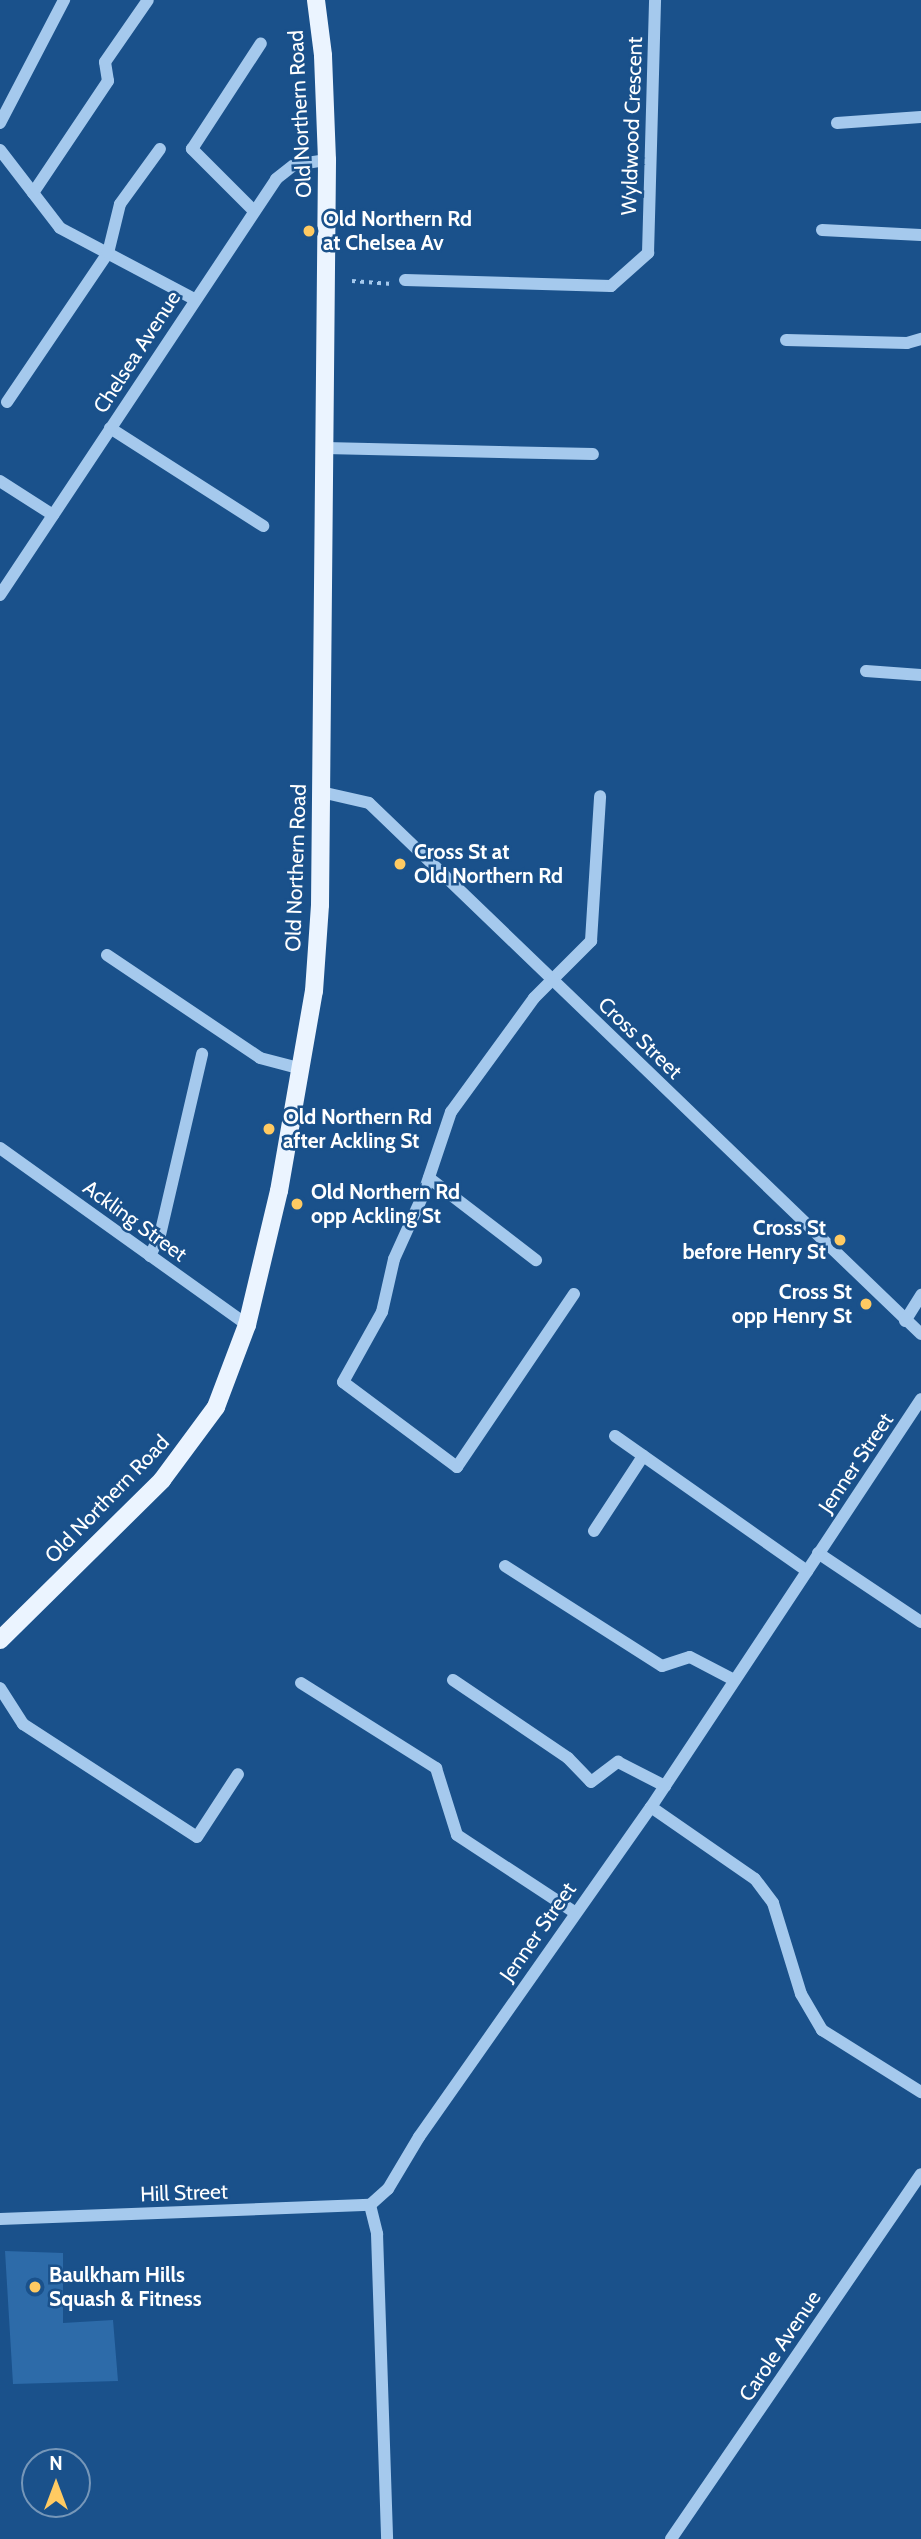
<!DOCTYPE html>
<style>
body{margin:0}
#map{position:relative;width:921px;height:2539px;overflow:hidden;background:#1a518b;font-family:Cabin,sans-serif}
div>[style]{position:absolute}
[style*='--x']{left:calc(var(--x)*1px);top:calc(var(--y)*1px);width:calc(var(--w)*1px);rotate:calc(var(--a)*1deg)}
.green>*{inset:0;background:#2d6ba9}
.path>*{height:3.5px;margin-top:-1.75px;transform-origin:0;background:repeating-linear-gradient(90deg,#a5c9ed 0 3.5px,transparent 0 8.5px)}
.minor>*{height:12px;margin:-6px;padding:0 6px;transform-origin:6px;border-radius:6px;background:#a5c9ed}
.major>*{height:18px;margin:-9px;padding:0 9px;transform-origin:9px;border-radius:9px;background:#ebf4ff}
.dots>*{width:19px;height:19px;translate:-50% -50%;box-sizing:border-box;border:4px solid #1a518b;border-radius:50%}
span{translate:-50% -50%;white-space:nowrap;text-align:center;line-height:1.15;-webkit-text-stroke:5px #1a518b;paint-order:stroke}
.street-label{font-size:21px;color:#fff}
.poi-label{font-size:21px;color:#fff;font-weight:700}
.left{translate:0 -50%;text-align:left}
.right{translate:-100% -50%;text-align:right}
.north{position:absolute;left:21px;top:2448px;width:70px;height:70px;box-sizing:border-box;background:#1a518b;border:2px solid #7697b9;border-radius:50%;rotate:0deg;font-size:19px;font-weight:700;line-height:28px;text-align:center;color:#fff}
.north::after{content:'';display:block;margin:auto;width:24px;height:32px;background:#ffca62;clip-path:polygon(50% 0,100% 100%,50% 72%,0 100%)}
</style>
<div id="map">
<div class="green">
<i style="clip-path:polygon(5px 2251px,63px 2253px,63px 2323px,113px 2320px,118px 2381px,13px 2384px)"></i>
</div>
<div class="path">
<i style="--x:352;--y:281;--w:40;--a:4.3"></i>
</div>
<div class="minor">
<i style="--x:0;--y:123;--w:139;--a:-62.5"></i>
<i style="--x:837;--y:123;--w:84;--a:-4.1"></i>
<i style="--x:0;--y:150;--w:98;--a:52.4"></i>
<i style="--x:60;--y:228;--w:152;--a:27.9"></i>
<i style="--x:33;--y:193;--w:135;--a:-56.2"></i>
<i style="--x:108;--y:81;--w:19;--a:-99"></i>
<i style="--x:105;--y:62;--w:75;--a:-55.3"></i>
<i style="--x:254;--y:211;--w:88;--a:-135"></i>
<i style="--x:192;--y:149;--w:126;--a:-56.9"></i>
<i style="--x:822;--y:230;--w:99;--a:2.9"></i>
<i style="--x:405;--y:280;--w:206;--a:1.7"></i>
<i style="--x:611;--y:286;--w:50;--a:-41.7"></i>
<i style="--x:648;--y:253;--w:253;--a:-88.4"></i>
<i style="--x:786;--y:340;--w:121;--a:1.4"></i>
<i style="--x:907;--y:343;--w:15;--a:-16"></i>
<i style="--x:7;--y:402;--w:180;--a:-55.9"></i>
<i style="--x:108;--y:253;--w:50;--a:-76.2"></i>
<i style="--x:120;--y:204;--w:68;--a:-54"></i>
<i style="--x:110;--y:428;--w:182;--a:32.6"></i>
<i style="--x:325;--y:448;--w:268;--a:1.3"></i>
<i style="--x:0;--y:481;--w:63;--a:32.7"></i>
<i style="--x:0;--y:595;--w:499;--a:-56.4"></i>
<i style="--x:276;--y:179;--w:23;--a:-38"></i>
<i style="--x:294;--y:165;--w:33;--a:-9"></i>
<i style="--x:866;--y:671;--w:55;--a:4.2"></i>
<i style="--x:321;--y:792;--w:49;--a:12.9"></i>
<i style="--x:369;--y:803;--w:766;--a:43.89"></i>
<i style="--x:107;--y:955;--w:184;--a:33.9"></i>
<i style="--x:260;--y:1058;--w:43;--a:14.7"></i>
<i style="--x:0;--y:1148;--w:304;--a:35.6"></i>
<i style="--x:429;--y:1178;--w:135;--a:37.5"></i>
<i style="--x:150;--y:1256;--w:23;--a:-65"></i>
<i style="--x:160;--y:1235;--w:186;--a:-76.9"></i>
<i style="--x:574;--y:1294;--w:209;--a:124.1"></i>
<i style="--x:457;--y:1467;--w:142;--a:-143.3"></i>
<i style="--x:343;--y:1382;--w:80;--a:-60.9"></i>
<i style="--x:382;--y:1312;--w:54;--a:-77.2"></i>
<i style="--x:394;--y:1259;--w:70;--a:-65.6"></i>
<i style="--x:423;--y:1195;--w:88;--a:-71.4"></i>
<i style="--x:451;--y:1112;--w:141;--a:-53.9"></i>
<i style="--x:534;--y:998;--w:81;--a:-45"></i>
<i style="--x:591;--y:941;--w:145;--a:-86.4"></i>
<i style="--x:905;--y:1321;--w:31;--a:-58"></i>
<i style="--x:615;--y:1436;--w:235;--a:35.1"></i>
<i style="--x:594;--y:1531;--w:90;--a:-56.8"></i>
<i style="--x:818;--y:1553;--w:124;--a:33.8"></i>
<i style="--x:505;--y:1566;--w:186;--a:32.5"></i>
<i style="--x:662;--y:1666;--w:29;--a:-18"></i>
<i style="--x:690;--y:1657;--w:50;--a:27.6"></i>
<i style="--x:453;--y:1680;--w:139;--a:34.1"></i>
<i style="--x:568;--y:1758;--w:33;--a:46"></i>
<i style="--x:591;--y:1782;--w:34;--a:-37"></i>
<i style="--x:618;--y:1762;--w:53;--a:27.1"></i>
<i style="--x:301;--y:1683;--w:160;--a:32.2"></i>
<i style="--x:436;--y:1768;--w:70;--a:72.6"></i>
<i style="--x:457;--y:1835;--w:140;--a:33.3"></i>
<i style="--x:0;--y:1688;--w:43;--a:57.4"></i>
<i style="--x:23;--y:1724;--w:207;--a:33"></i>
<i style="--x:197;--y:1837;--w:75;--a:-56.9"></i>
<i style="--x:651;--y:1807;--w:126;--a:34.7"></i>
<i style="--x:755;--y:1879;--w:30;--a:53"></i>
<i style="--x:773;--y:1903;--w:95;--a:72.9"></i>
<i style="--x:801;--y:1994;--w:42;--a:59.7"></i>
<i style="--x:822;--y:2030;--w:117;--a:32.1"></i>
<i style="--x:370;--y:2205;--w:24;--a:-42"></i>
<i style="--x:388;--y:2189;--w:61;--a:-59.2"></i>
<i style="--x:419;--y:2137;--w:403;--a:-54.9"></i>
<i style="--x:651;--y:1807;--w:489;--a:-56.5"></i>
<i style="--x:370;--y:2205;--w:30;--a:76"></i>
<i style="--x:377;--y:2234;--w:305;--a:88.1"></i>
<i style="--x:0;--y:2219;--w:370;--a:-2.2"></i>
<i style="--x:671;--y:2539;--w:442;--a:-55.6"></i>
</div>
<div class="major">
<i style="--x:0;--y:1640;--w:228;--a:-44.6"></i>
<i style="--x:162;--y:1480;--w:91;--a:-53.5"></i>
<i style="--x:216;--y:1407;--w:88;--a:-69.3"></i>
<i style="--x:247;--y:1325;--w:138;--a:-76.6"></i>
<i style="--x:279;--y:1191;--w:203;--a:-80.1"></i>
<i style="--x:314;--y:991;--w:86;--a:-86"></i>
<i style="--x:320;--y:905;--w:745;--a:-89.46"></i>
<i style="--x:327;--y:160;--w:105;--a:-92.2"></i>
<i style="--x:323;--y:55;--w:55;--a:-97.3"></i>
</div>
<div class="dots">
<i style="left:309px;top:231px;background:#ffca62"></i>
<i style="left:400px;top:864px;background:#ffca62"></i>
<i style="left:269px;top:1129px;background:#ffca62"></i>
<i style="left:297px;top:1204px;background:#ffca62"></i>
<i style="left:840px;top:1240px;background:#ffca62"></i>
<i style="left:866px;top:1304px;background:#ffca62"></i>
<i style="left:35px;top:2287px;background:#ffca62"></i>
</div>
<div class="street-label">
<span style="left:300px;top:114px;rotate:-93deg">Old Northern Road</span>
<span style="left:632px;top:126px;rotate:-88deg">Wyldwood Crescent</span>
<span style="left:137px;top:352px;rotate:-57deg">Chelsea Avenue</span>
<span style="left:296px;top:868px;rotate:-88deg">Old Northern Road</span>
<span style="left:640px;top:1038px;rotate:44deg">Cross Street</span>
<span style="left:135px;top:1221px;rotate:36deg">Ackling Street</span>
<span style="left:856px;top:1463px;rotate:-56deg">Jenner Street</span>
<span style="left:107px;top:1499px;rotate:-46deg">Old Northern Road</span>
<span style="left:538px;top:1932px;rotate:-55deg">Jenner Street</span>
<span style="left:184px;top:2193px;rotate:-2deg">Hill Street</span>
<span style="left:780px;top:2346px;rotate:-56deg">Carole Avenue</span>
</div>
<div class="poi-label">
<span class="left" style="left:323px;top:231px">Old Northern Rd<br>at Chelsea Av</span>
<span class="left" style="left:414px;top:864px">Cross St at<br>Old Northern Rd</span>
<span class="left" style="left:283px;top:1129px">Old Northern Rd<br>after Ackling St</span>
<span class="left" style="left:311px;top:1204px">Old Northern Rd<br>opp Ackling St</span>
<span class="right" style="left:826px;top:1240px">Cross St<br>before Henry St</span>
<span class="right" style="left:852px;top:1304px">Cross St<br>opp Henry St</span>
<span class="left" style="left:49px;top:2287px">Baulkham Hills<br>Squash &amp; Fitness</span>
</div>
<div class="north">N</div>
</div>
